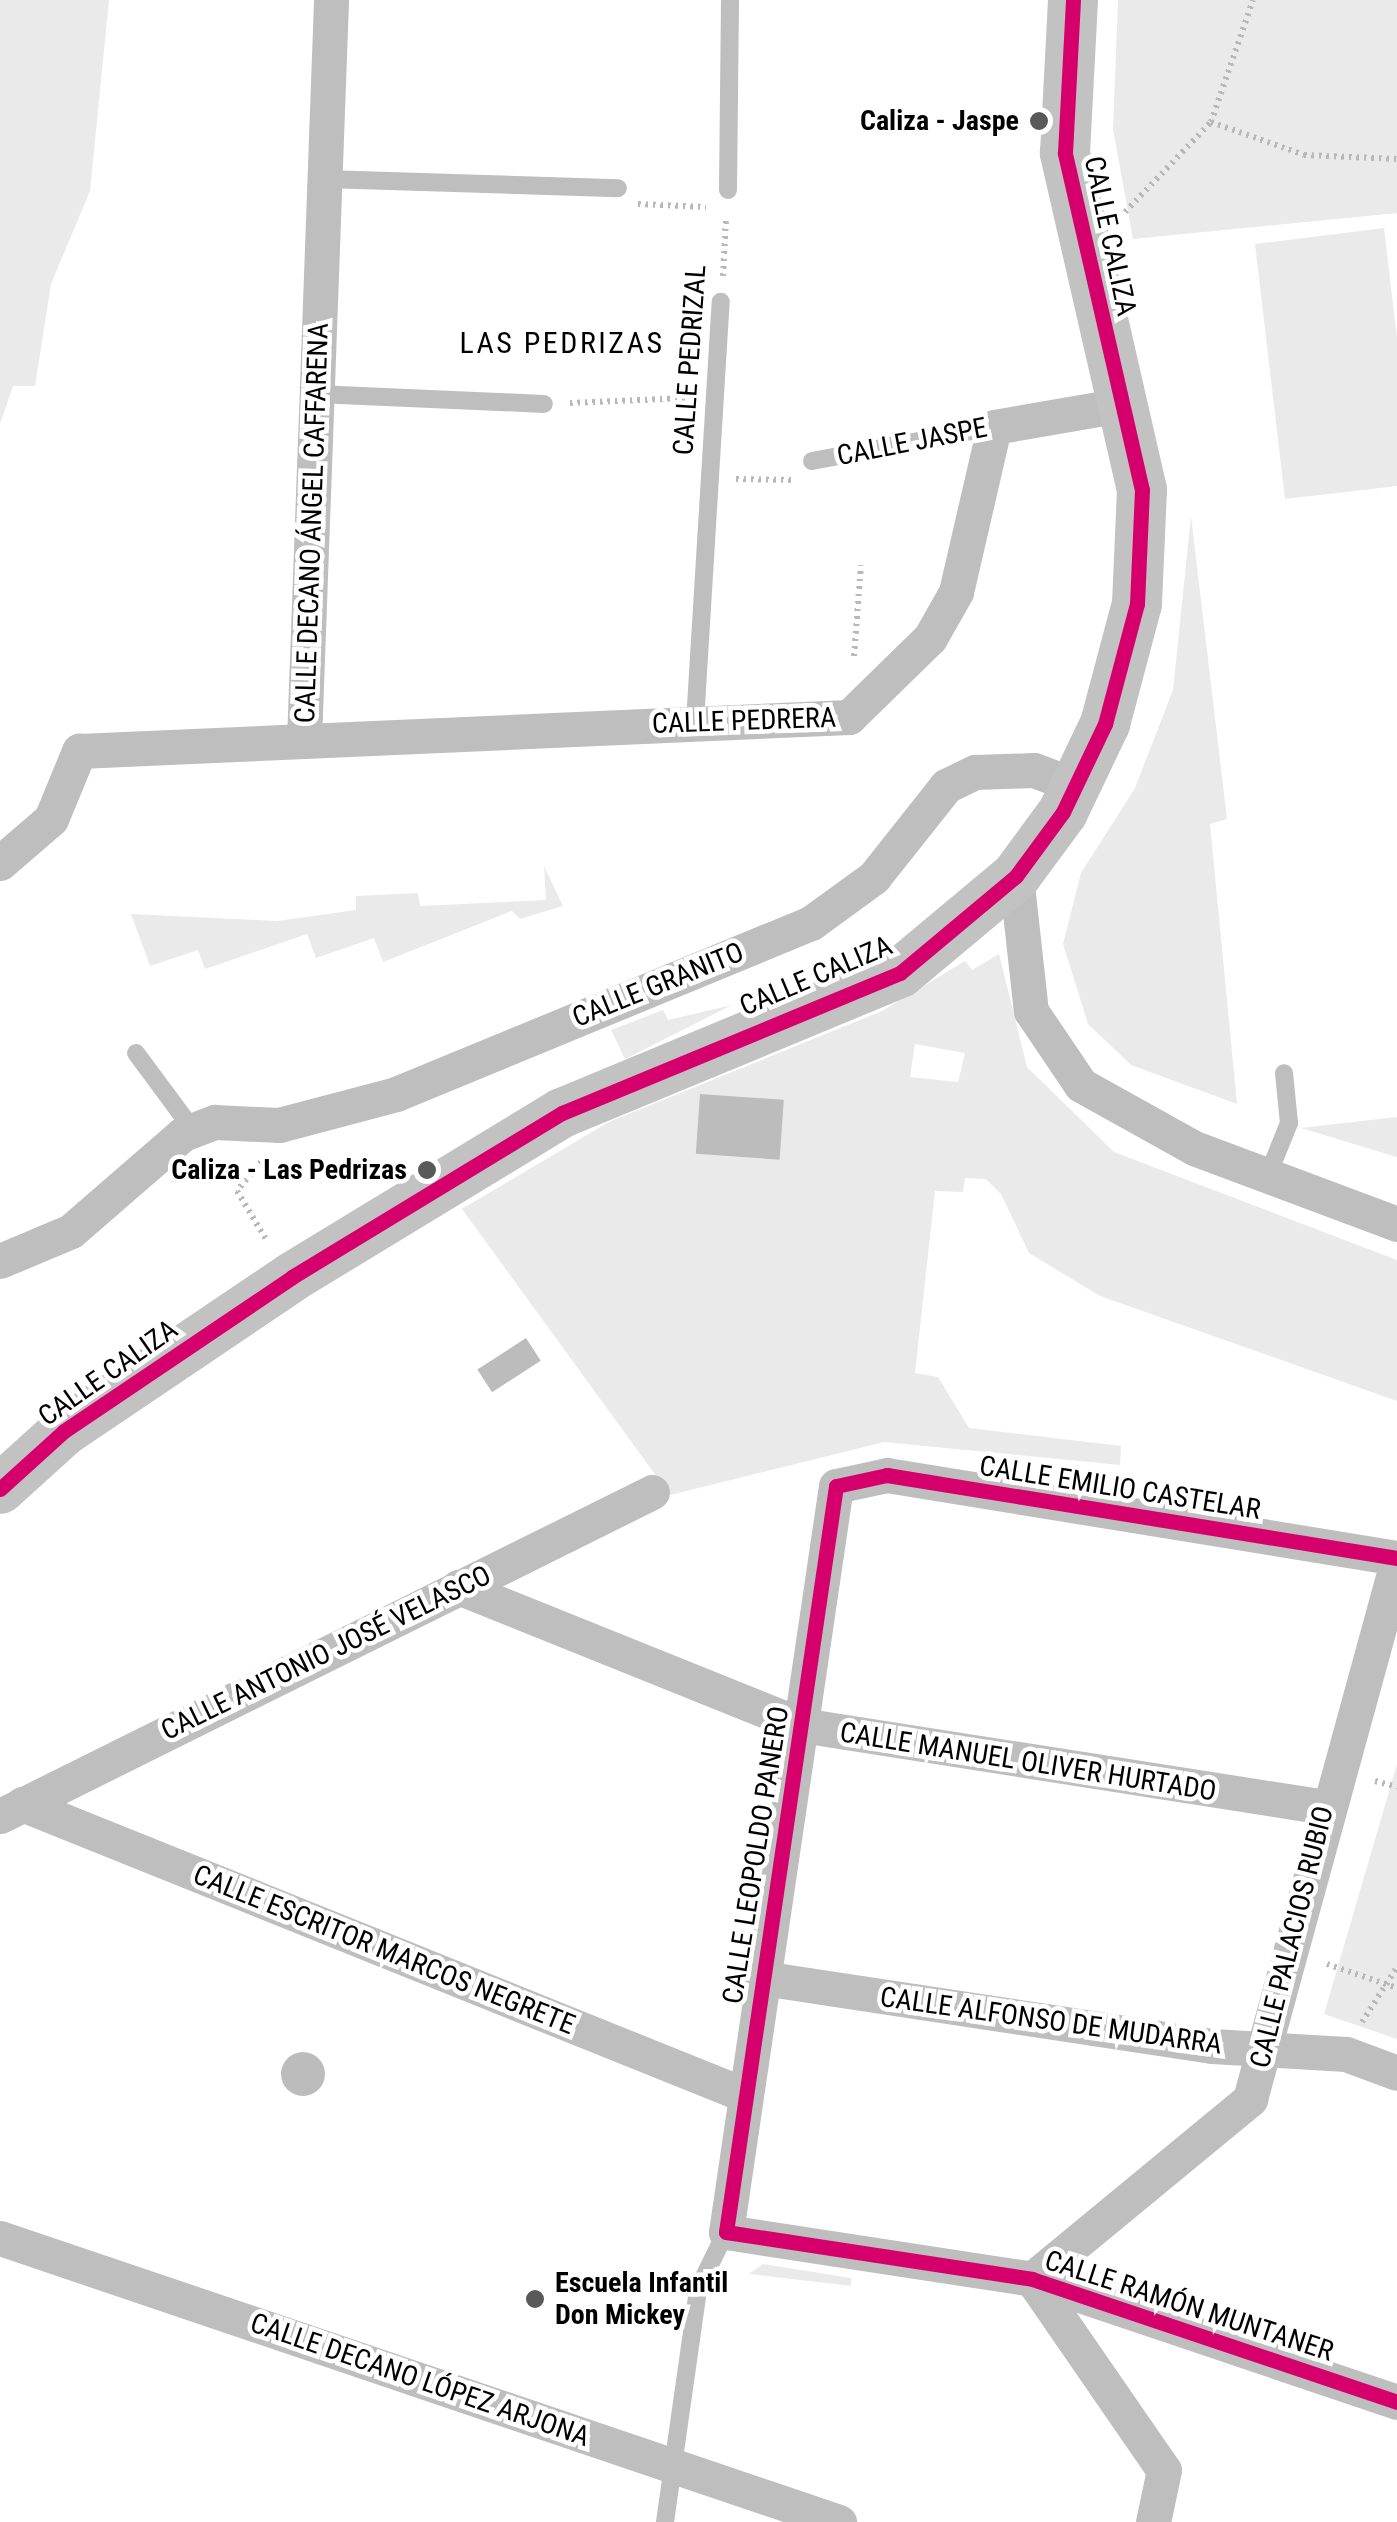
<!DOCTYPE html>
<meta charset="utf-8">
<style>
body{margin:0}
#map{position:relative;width:1397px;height:2522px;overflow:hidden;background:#fff;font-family:"Roboto Condensed",sans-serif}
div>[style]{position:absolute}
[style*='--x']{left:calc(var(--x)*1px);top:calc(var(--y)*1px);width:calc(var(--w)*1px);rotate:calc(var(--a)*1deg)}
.green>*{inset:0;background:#eaeaea}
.water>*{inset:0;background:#bcbcbc;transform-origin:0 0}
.round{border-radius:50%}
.path>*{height:6px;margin-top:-3px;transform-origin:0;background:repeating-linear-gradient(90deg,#b8b8b8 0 2.5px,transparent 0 7.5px)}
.lane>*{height:18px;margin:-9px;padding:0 9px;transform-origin:9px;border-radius:9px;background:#bebebe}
.street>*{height:35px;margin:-17.5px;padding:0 17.5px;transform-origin:17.5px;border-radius:17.5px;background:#bebebe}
.secondary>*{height:50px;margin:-25px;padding:0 25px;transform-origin:25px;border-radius:25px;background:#c2c2c2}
.cycleway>*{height:15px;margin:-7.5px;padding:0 7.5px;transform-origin:7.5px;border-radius:7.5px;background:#d6006c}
.dots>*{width:28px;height:28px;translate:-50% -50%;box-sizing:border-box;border:5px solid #fff;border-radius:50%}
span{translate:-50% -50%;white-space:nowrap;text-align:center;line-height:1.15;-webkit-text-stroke:9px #fff;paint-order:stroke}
.poi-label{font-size:28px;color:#000;font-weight:700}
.right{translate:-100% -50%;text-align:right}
.left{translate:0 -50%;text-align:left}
.street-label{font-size:28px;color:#000}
.neighbourhood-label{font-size:30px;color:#000;letter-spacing:2.5px}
</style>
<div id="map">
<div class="green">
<i style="clip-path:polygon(0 0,109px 0,90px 191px,51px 284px,35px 386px,13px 386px,0 424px)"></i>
<i style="clip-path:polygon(1118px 0,1397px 0,1397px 213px,1133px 239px,1113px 129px)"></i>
<i style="clip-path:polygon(1384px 228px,1397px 338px,1397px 486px,1285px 499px,1255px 244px)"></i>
<i style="clip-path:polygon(1191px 516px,1227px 819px,1210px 824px,1237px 1104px,1131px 1065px,1088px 1024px,1063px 944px,1081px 873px,1135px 788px,1173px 690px)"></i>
<i style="clip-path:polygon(544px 866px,563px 906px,520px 919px,512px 911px,383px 962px,374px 938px,316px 958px,307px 934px,205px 969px,198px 950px,150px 966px,131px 914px,277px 921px,356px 910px,356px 896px,418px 893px,420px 906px,546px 900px)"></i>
<i style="clip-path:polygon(evenodd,999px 954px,1027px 1067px,1114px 1152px,1397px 1260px,1397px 1401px,1100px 1296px,1029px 1253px,1001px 1194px,986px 1179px,965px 1178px,963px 1192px,935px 1191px,915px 1373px,938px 1377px,969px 1428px,1121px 1446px,1120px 1465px,884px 1442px,670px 1495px,462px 1209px,609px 1122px,882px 1011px,965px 961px,972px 970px,999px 954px,915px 1044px,965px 1053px,958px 1082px,910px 1077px,915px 1044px)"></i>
<i style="clip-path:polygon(732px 1005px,625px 1059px,611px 1030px,663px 1010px,668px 1020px)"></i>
<i style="clip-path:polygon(1397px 1117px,1397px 1157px,1301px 1128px)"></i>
<i style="clip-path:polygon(1397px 1764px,1397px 2039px,1324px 2014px)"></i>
<i style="clip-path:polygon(763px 2264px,851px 2278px,851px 2286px,749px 2274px)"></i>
</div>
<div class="water">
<i style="left:700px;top:1094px;width:84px;height:60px;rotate:4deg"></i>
<i style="left:526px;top:1338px;width:27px;height:58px;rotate:57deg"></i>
<i class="round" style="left:281px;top:2052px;width:44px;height:44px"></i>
</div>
<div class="path">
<i style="--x:1211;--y:122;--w:99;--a:19.5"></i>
<i style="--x:1304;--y:155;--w:93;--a:2.5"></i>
<i style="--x:638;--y:204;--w:68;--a:2.5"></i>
<i style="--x:1125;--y:212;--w:124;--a:-46.3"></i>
<i style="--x:1211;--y:122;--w:129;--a:-71"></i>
<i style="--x:723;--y:276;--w:58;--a:-87"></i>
<i style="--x:570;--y:403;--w:117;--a:-2.4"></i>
<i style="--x:736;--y:479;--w:57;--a:1"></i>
<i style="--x:854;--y:656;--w:91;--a:-85.6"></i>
<i style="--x:261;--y:1162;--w:38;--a:130"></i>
<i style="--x:237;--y:1191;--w:58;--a:59"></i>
<i style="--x:1375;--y:1781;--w:23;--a:15"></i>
<i style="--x:1327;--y:1964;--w:74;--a:18.9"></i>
<i style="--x:1362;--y:2022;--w:65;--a:-57.5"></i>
</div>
<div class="lane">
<i style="--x:325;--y:179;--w:293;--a:1.8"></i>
<i style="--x:728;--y:190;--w:190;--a:-89.4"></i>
<i style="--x:317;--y:394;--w:227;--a:2.5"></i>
<i style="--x:812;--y:461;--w:185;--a:-10.6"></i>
<i style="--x:695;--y:722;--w:421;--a:-86.5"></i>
<i style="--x:136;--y:1053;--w:96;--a:53.5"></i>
<i style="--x:1268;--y:1175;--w:56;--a:-68"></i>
<i style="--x:1289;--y:1123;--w:50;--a:-95.7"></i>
<i style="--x:665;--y:2522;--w:235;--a:-81.9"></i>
<i style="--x:698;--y:2289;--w:64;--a:-63.8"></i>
</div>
<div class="street">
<i style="--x:304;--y:741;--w:741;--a:-87.91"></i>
<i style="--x:0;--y:863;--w:67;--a:-40.8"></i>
<i style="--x:51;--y:819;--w:74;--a:-67.6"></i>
<i style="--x:79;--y:751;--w:771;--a:-2.53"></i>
<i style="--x:849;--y:717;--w:113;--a:-44.3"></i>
<i style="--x:930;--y:638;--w:53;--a:-60.5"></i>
<i style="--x:956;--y:592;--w:169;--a:-77"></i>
<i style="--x:994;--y:427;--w:129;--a:-9.8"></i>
<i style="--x:1016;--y:876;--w:136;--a:83.7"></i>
<i style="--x:1031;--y:1011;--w:89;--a:56"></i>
<i style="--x:1081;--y:1085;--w:129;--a:29.1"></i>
<i style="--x:1194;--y:1148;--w:217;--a:20.5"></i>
<i style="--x:0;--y:1261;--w:77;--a:-22.9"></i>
<i style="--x:71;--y:1231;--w:148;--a:-40.9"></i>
<i style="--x:183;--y:1134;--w:34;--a:-21"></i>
<i style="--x:215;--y:1122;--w:64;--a:2.7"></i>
<i style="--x:279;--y:1125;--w:121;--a:-14.8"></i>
<i style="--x:396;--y:1094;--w:449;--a:-22.4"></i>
<i style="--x:811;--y:923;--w:78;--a:-36.1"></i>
<i style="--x:874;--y:877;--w:116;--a:-51.6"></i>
<i style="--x:946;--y:786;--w:32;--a:-26"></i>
<i style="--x:975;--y:772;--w:59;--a:-1.9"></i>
<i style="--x:1034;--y:770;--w:43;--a:20.6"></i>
<i style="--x:1397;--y:1558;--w:517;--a:-170.76"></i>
<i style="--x:887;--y:1475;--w:52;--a:167.8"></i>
<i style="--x:836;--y:1486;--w:754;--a:98.39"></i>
<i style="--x:726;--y:2232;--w:310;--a:8.7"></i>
<i style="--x:1032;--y:2279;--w:385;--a:18.6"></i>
<i style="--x:458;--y:1587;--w:370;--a:21.9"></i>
<i style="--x:801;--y:1725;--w:530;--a:8.89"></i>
<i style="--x:22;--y:1804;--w:779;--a:21.92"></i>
<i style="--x:0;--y:1816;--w:728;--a:-26.42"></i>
<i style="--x:762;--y:1978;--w:455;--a:8.6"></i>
<i style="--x:1212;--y:2046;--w:134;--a:3.4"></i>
<i style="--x:1346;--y:2054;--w:54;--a:20.4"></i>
<i style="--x:0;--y:2238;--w:886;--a:18.7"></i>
<i style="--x:1032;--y:2279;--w:283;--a:-39.5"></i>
<i style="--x:1250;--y:2099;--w:557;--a:-74.69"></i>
<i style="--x:1032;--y:2279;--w:232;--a:55.4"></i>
<i style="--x:1164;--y:2470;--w:53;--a:101.9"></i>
</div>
<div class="secondary">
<i style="--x:0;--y:1489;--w:86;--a:-42.2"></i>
<i style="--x:64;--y:1431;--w:275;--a:-34"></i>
<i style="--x:292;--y:1277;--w:316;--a:-31.3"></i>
<i style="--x:562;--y:1113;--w:366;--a:-22.5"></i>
<i style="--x:900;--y:973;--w:151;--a:-39.9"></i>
<i style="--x:1016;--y:876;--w:79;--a:-53.7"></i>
<i style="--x:1063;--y:812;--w:98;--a:-64.5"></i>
<i style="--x:1105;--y:724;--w:124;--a:-75.1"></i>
<i style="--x:1137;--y:604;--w:114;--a:-87.5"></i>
<i style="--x:1142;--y:490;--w:346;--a:-102.9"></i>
<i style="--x:1065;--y:153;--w:153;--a:-87"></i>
</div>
<div class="cycleway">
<i style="--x:0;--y:1489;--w:86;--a:-42.2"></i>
<i style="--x:64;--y:1431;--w:275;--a:-34"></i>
<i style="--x:292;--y:1277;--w:316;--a:-31.3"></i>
<i style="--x:562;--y:1113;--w:366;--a:-22.5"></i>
<i style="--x:900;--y:973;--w:151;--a:-39.9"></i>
<i style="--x:1016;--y:876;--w:79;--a:-53.7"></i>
<i style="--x:1063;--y:812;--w:98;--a:-64.5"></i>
<i style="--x:1105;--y:724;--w:124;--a:-75.1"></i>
<i style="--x:1137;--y:604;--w:114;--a:-87.5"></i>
<i style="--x:1142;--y:490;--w:346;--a:-102.9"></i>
<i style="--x:1065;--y:153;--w:153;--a:-87"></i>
<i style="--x:1397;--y:1558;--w:517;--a:-170.76"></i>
<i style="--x:887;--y:1475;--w:52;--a:167.8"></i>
<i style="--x:836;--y:1486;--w:754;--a:98.39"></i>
<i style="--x:726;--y:2232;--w:310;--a:8.7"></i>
<i style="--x:1032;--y:2279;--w:385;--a:18.6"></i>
</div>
<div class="dots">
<i style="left:1039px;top:121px;background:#595959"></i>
<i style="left:427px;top:1170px;background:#595959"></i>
<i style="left:535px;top:2299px;background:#595959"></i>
</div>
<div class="poi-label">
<span class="right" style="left:1019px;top:121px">Caliza - Jaspe</span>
<span class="right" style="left:407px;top:1170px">Caliza - Las Pedrizas</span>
<span class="left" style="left:555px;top:2299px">Escuela Infantil<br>Don Mickey</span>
</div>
<div class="street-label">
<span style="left:1110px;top:236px;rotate:78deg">CALLE CALIZA</span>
<span style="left:690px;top:360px;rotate:-86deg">CALLE PEDRIZAL</span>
<span style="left:912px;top:442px;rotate:-11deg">CALLE JASPE</span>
<span style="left:312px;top:523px;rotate:-88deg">CALLE DECANO ÁNGEL CAFFARENA</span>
<span style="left:744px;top:721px;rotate:-2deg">CALLE PEDRERA</span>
<span style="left:816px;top:976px;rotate:-23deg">CALLE CALIZA</span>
<span style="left:658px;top:985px;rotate:-22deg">CALLE GRANITO</span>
<span style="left:108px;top:1373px;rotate:-35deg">CALLE CALIZA</span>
<span style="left:1120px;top:1488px;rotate:9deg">CALLE EMILIO CASTELAR</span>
<span style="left:326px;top:1653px;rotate:-26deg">CALLE ANTONIO JOSÉ VELASCO</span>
<span style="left:1028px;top:1762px;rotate:9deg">CALLE MANUEL OLIVER HURTADO</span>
<span style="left:756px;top:1855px;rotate:-81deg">CALLE LEOPOLDO PANERO</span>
<span style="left:1292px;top:1937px;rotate:-76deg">CALLE PALACIOS RUBIO</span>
<span style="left:384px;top:1950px;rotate:22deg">CALLE ESCRITOR MARCOS NEGRETE</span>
<span style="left:1051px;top:2021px;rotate:8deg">CALLE ALFONSO DE MUDARRA</span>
<span style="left:1189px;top:2306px;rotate:18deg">CALLE RAMÓN MUNTANER</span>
<span style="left:420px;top:2380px;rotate:19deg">CALLE DECANO LÓPEZ ARJONA</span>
</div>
<div class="neighbourhood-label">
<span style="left:562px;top:343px">LAS PEDRIZAS</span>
</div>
</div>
